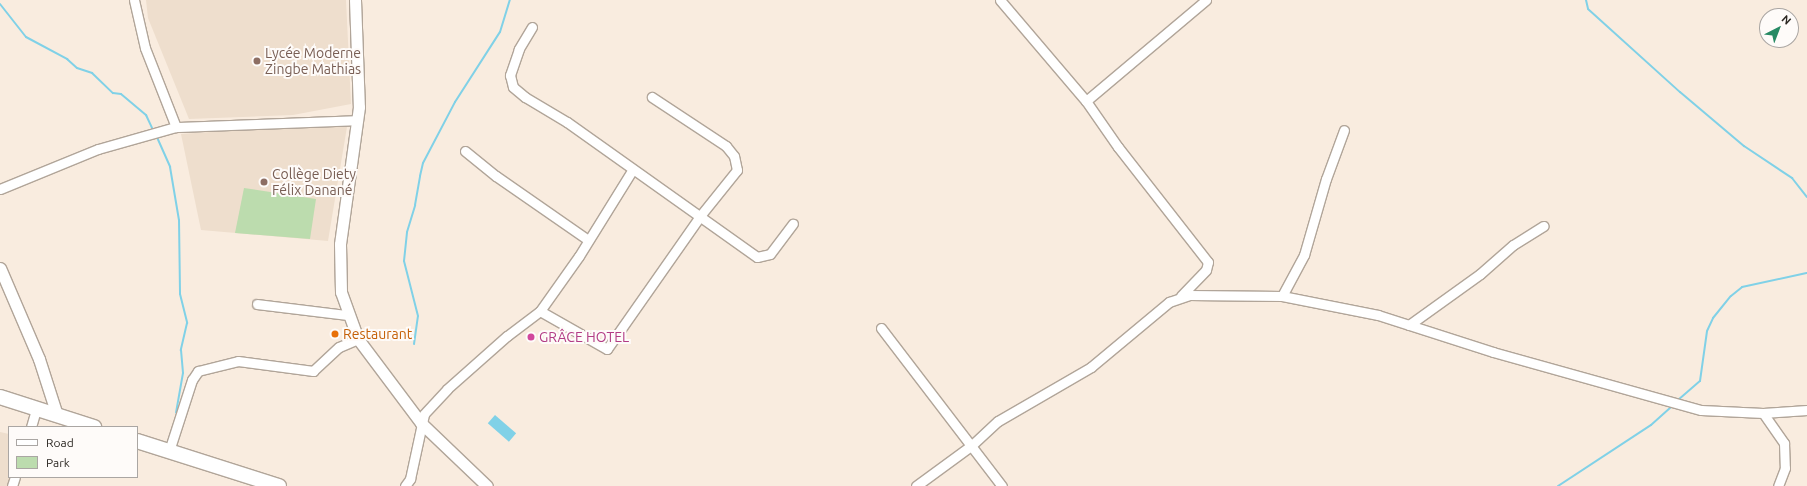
<!DOCTYPE html>
<meta charset="utf-8">
<style>
body{margin:0}
#map{position:relative;width:1807px;height:486px;overflow:hidden;background:#f9ecdf;font-family:Ubuntu,sans-serif}
div>[style]{position:absolute}
[style*='--x']{left:calc(var(--x)*1px);top:calc(var(--y)*1px);width:calc(var(--w)*1px);rotate:calc(var(--a)*1deg)}
.education>*{inset:0;background:#eedecd}
.green>*{inset:0;background:#bcdcae}
.water>*{inset:0;background:#80d1e7;transform-origin:0 0}
.stream>*{height:2px;margin:-1px;padding:0 1px;transform-origin:1px;border-radius:1px;background:#80d1e7}
.roads{filter:drop-shadow(1px 0 #b1a599) drop-shadow(-1px 0 #b1a599) drop-shadow(0 1px #b1a599) drop-shadow(0 -1px #b1a599)}
.minor>*{height:9px;margin:-4.5px;padding:0 4.5px;transform-origin:4.5px;border-radius:4.5px;background:#fff}
.tertiary>*{height:11px;margin:-5.5px;padding:0 5.5px;transform-origin:5.5px;border-radius:5.5px;background:#fff}
.primary>*{height:14px;margin:-7px;padding:0 7px;transform-origin:7px;border-radius:7px;background:#fff}
.dots>*{width:11px;height:11px;translate:-50% -50%;box-sizing:border-box;border:2px solid #fefbf9;border-radius:50%}
span{translate:-50% -50%;white-space:nowrap;text-align:center;line-height:1.15;-webkit-text-stroke:4px #fefbf9;paint-order:stroke}
.education-label{font-size:14px;color:#785e54}
.left{translate:0 -50%;text-align:left}
.food-label{font-size:14px;color:#c56008}
.hotel-label{font-size:14px;color:#b23c85}
.legend{position:absolute;left:8px;top:426px;width:130px;height:52px;box-sizing:border-box;background:#fefbf9;border:1px solid #aaa6a3;margin:0;padding:5px 7px;list-style:none;font-size:12px;color:#2b2722}
.legend li{display:flex;align-items:center;gap:8px;height:20px}
.legend b{width:20px;border:1px solid #aaa6a3}
.north{position:absolute;left:1759px;top:8px;width:40px;height:40px;box-sizing:border-box;background:#fefbf9;border:1px solid #aaa6a3;border-radius:50%;rotate:42deg;font-size:11px;font-weight:700;line-height:16px;text-align:center;color:#2b2722}
.north::after{content:'';display:block;margin:auto;width:14px;height:18px;background:#278a64;clip-path:polygon(50% 0,100% 100%,50% 72%,0 100%)}
</style>
<div id="map">
<div class="education">
<i style="clip-path:polygon(146px 0,346px 0,351px 104px,293px 115px,189px 119px,148px 18px)"></i>
<i style="clip-path:polygon(325px 124px,347px 127px,328px 241px,201px 230px,181px 134px)"></i>
<i style="clip-path:polygon(0 432px,9px 434px,10px 477px,7px 486px,0 486px)"></i>
</div>
<div class="green">
<i style="clip-path:polygon(244px 188px,316px 199px,310px 239px,235px 233px)"></i>
</div>
<div class="water">
<i style="left:495px;top:415px;width:28px;height:11px;rotate:41deg"></i>
</div>
<div class="stream">
<i style="--x:1586;--y:0;--w:9;--a:77"></i>
<i style="--x:1588;--y:9;--w:124;--a:42.1"></i>
<i style="--x:1680;--y:92;--w:84;--a:40.2"></i>
<i style="--x:1744;--y:146;--w:58;--a:33.7"></i>
<i style="--x:1792;--y:178;--w:24;--a:52"></i>
<i style="--x:0;--y:4;--w:42;--a:51.8"></i>
<i style="--x:26;--y:37;--w:47;--a:28.2"></i>
<i style="--x:67;--y:59;--w:13;--a:42"></i>
<i style="--x:77;--y:68;--w:16;--a:18"></i>
<i style="--x:92;--y:73;--w:29;--a:44"></i>
<i style="--x:113;--y:93;--w:8;--a:7"></i>
<i style="--x:121;--y:94;--w:33;--a:40"></i>
<i style="--x:146;--y:115;--w:17;--a:65"></i>
<i style="--x:156;--y:135;--w:35;--a:66"></i>
<i style="--x:170;--y:167;--w:54;--a:80.4"></i>
<i style="--x:179;--y:220;--w:74;--a:89.2"></i>
<i style="--x:180;--y:294;--w:30;--a:76"></i>
<i style="--x:187;--y:323;--w:28;--a:103"></i>
<i style="--x:181;--y:350;--w:23;--a:85"></i>
<i style="--x:183;--y:373;--w:40;--a:100"></i>
<i style="--x:414;--y:344;--w:28;--a:-82"></i>
<i style="--x:418;--y:316;--w:57;--a:-104.3"></i>
<i style="--x:404;--y:261;--w:29;--a:-84"></i>
<i style="--x:407;--y:232;--w:28;--a:-73"></i>
<i style="--x:415;--y:205;--w:29;--a:-80"></i>
<i style="--x:420;--y:176;--w:13;--a:-77"></i>
<i style="--x:423;--y:163;--w:69;--a:-62.3"></i>
<i style="--x:455;--y:102;--w:83;--a:-57.3"></i>
<i style="--x:500;--y:32;--w:34;--a:-73"></i>
<i style="--x:1678;--y:400;--w:29;--a:-41"></i>
<i style="--x:1700;--y:381;--w:50;--a:-82"></i>
<i style="--x:1707;--y:331;--w:14;--a:-65"></i>
<i style="--x:1713;--y:318;--w:28;--a:-51"></i>
<i style="--x:1731;--y:296;--w:14;--a:-39"></i>
<i style="--x:1742;--y:287;--w:66;--a:-12.2"></i>
<i style="--x:1558;--y:486;--w:111;--a:-33.3"></i>
<i style="--x:1651;--y:425;--w:30;--a:-42"></i>
</div>
<div class="roads">
<div class="minor">
<i style="--x:134;--y:0;--w:49;--a:77.1"></i>
<i style="--x:145;--y:48;--w:85;--a:68.6"></i>
<i style="--x:1000;--y:0;--w:133;--a:49.6"></i>
<i style="--x:1086;--y:101;--w:56;--a:55.2"></i>
<i style="--x:1118;--y:147;--w:146;--a:52"></i>
<i style="--x:1208;--y:262;--w:8;--a:104"></i>
<i style="--x:1206;--y:270;--w:36;--a:134"></i>
<i style="--x:532;--y:27;--w:26;--a:121"></i>
<i style="--x:519;--y:49;--w:28;--a:109"></i>
<i style="--x:510;--y:75;--w:12;--a:76"></i>
<i style="--x:513;--y:87;--w:16;--a:40"></i>
<i style="--x:525;--y:97;--w:49;--a:30.8"></i>
<i style="--x:567;--y:122;--w:233;--a:35.4"></i>
<i style="--x:757;--y:257;--w:13;--a:-13"></i>
<i style="--x:770;--y:254;--w:38;--a:-53"></i>
<i style="--x:1086;--y:101;--w:157;--a:-40.1"></i>
<i style="--x:465;--y:151;--w:40;--a:39"></i>
<i style="--x:496;--y:176;--w:112;--a:34.8"></i>
<i style="--x:0;--y:189;--w:106;--a:-22.2"></i>
<i style="--x:98;--y:149;--w:81;--a:-15.8"></i>
<i style="--x:176;--y:127;--w:181;--a:-2.2"></i>
<i style="--x:1282;--y:296;--w:47;--a:-61.8"></i>
<i style="--x:1304;--y:255;--w:79;--a:-73.9"></i>
<i style="--x:1326;--y:179;--w:52;--a:-69.8"></i>
<i style="--x:257;--y:304;--w:91;--a:7"></i>
<i style="--x:540;--y:311;--w:67;--a:-54.7"></i>
<i style="--x:579;--y:256;--w:102;--a:-58.2"></i>
<i style="--x:1409;--y:325;--w:87;--a:-35.7"></i>
<i style="--x:1480;--y:274;--w:44;--a:-41.3"></i>
<i style="--x:1513;--y:245;--w:36;--a:-32"></i>
<i style="--x:881;--y:328;--w:199;--a:52.6"></i>
<i style="--x:1763;--y:413;--w:37;--a:55"></i>
<i style="--x:1784;--y:443;--w:25;--a:88"></i>
<i style="--x:1785;--y:468;--w:19;--a:111"></i>
<i style="--x:31;--y:427;--w:19;--a:-74"></i>
<i style="--x:169;--y:451;--w:75;--a:-72.1"></i>
<i style="--x:192;--y:380;--w:11;--a:-56"></i>
<i style="--x:198;--y:371;--w:41;--a:-14"></i>
<i style="--x:238;--y:361;--w:76;--a:7.6"></i>
<i style="--x:313;--y:371;--w:35;--a:-43"></i>
<i style="--x:339;--y:347;--w:21;--a:-23"></i>
<i style="--x:12;--y:486;--w:9;--a:-72"></i>
<i style="--x:405;--y:486;--w:9;--a:-54"></i>
<i style="--x:410;--y:479;--w:66;--a:-77.8"></i>
<i style="--x:424;--y:414;--w:34;--a:-47"></i>
<i style="--x:447;--y:389;--w:80;--a:-41.5"></i>
<i style="--x:507;--y:336;--w:41;--a:-37.1"></i>
<i style="--x:540;--y:311;--w:77;--a:29.6"></i>
<i style="--x:607;--y:349;--w:162;--a:-55"></i>
<i style="--x:700;--y:216;--w:59;--a:-51.2"></i>
<i style="--x:737;--y:170;--w:14;--a:-102"></i>
<i style="--x:734;--y:156;--w:13;--a:-129"></i>
<i style="--x:726;--y:146;--w:89;--a:-146.5"></i>
<i style="--x:916;--y:486;--w:69;--a:-36.2"></i>
<i style="--x:972;--y:445;--w:35;--a:-43"></i>
<i style="--x:998;--y:421;--w:108;--a:-30.1"></i>
<i style="--x:1091;--y:367;--w:102;--a:-39.8"></i>
<i style="--x:1169;--y:302;--w:21;--a:-19"></i>
<i style="--x:1189;--y:295;--w:93;--a:0.6"></i>
<i style="--x:1282;--y:296;--w:98;--a:11.2"></i>
<i style="--x:1378;--y:315;--w:121;--a:17.8"></i>
<i style="--x:1493;--y:352;--w:216;--a:15.6"></i>
<i style="--x:1701;--y:410;--w:62;--a:2.8"></i>
<i style="--x:1763;--y:413;--w:44;--a:-3.9"></i>
</div>
<div class="tertiary">
<i style="--x:355;--y:0;--w:107;--a:87.9"></i>
<i style="--x:359;--y:107;--w:138;--a:97.9"></i>
<i style="--x:340;--y:244;--w:48;--a:88.8"></i>
<i style="--x:341;--y:292;--w:50;--a:70.1"></i>
<i style="--x:358;--y:339;--w:105;--a:53.1"></i>
<i style="--x:421;--y:423;--w:91;--a:43.7"></i>
<i style="--x:0;--y:268;--w:99;--a:66.8"></i>
<i style="--x:39;--y:359;--w:59;--a:72.2"></i>
</div>
<div class="primary">
<i style="--x:0;--y:397;--w:99;--a:17.7"></i>
<i style="--x:137;--y:441;--w:149;--a:17.6"></i>
</div>
</div>
<div class="dots">
<i style="left:257px;top:61px;background:#8d6e63"></i>
<i style="left:264px;top:182px;background:#8d6e63"></i>
<i style="left:335px;top:334px;background:#e8710a"></i>
<i style="left:531px;top:337px;background:#d1479c"></i>
</div>
<div class="education-label">
<span class="left" style="left:265px;top:61px">Lycée Moderne<br>Zingbe Mathias</span>
<span class="left" style="left:272px;top:182px">Collège Diety<br>Félix Danané</span>
</div>
<div class="food-label">
<span class="left" style="left:343px;top:334px">Restaurant</span>
</div>
<div class="hotel-label">
<span class="left" style="left:539px;top:337px">GRÂCE HOTEL</span>
</div>
<ul class="legend">
<li><b style="height:5px;background:#fff"></b>Road</li>
<li><b style="height:11px;background:#bcdcae"></b>Park</li>
</ul>
<div class="north">N</div>
</div>
